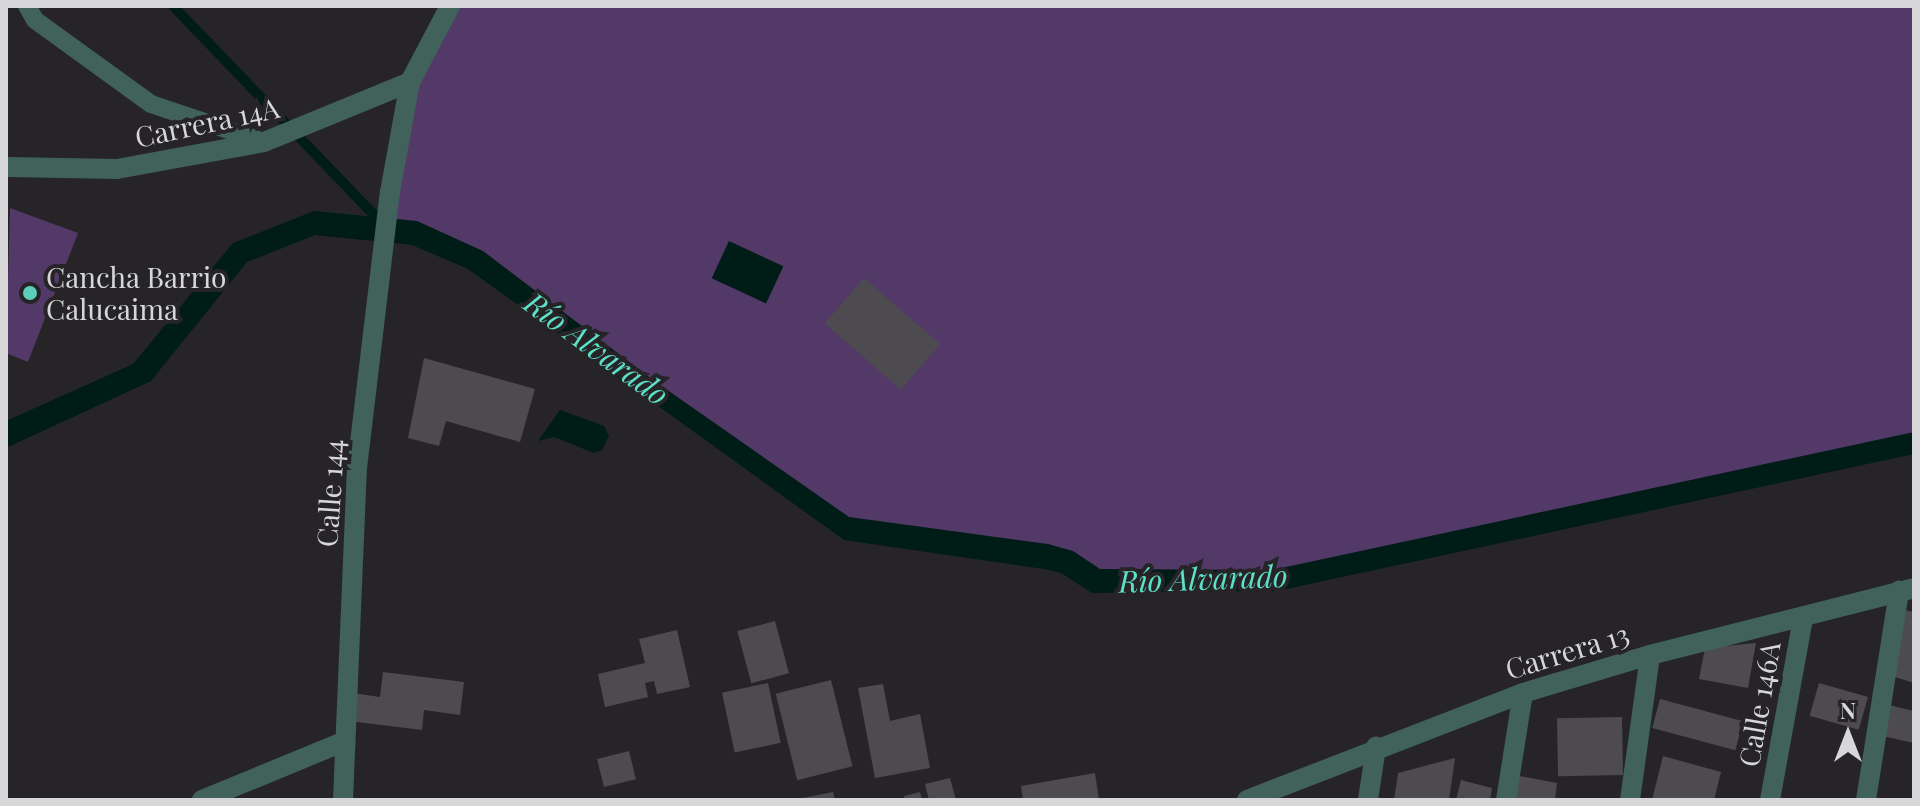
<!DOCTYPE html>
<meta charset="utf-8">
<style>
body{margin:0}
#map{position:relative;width:1920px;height:806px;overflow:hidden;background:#262427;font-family:"Playfair Display",serif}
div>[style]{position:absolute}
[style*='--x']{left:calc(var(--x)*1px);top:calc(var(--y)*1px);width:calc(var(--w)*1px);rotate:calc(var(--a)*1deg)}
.green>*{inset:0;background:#523967}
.water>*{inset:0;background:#001c17;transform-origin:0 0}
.stream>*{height:10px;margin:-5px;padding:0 5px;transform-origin:5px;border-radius:5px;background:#001c17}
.building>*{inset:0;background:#4d4b4f;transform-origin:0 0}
.service>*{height:18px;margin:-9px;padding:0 9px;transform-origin:9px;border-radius:9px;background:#40625b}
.minor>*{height:20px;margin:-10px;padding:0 10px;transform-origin:10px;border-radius:10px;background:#40625b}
.dots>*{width:22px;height:22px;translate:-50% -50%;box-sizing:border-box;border:4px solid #262427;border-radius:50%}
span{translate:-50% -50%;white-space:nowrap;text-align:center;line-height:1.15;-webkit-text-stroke:8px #262427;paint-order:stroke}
.street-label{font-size:28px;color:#d7d6d8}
.poi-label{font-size:28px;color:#d7d6d8}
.left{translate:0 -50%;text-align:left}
.water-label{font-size:30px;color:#5de1c9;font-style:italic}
.frame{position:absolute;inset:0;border:8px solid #d7d6d8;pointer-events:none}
.north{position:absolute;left:1808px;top:694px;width:80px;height:80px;-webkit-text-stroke:6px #262427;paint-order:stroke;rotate:0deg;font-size:22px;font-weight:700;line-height:32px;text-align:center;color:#d7d6d8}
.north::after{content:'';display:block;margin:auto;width:28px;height:36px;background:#d7d6d8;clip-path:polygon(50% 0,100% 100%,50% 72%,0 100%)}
</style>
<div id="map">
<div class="green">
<i style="clip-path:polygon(461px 6px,1914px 6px,1914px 443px,1275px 581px,1099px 581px,1067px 563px,845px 528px,474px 259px,386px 227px,411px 84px)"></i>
<i style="clip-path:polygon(10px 208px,78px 233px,28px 362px,6px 353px)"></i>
</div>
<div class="water">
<i style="clip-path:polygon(314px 211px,417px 221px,483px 251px,653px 380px,849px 517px,1048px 544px,1073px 551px,1100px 569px,1272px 570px,1914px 432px,1914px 454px,1277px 591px,1092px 593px,1061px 573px,1044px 569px,844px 540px,468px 269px,412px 245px,315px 235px,247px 262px,151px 381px,6px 448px,6px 421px,133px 364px,233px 243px)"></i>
<i style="left:729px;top:241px;width:60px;height:41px;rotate:25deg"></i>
<i style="clip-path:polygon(560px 410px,604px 426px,609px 436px,602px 450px,594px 453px,554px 437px,538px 441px)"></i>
</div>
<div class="stream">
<i style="--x:173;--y:6;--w:306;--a:46.1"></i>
</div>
<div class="building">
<i style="left:864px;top:278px;width:101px;height:60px;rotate:41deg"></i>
<i style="clip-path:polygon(424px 358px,535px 389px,520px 442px,446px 421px,439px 446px,408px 438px)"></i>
<i style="clip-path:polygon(1904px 610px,1914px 612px,1914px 683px,1889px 675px)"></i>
<i style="left:775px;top:621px;width:54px;height:39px;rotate:75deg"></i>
<i style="clip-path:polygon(677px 630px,690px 687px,657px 694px,654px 681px,645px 683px,648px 697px,605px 707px,598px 674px,645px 663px,639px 639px)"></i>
<i style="clip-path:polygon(1756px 643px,1748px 688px,1699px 679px,1705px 648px)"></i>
<i style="clip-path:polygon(383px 672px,464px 682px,460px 715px,424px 710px,422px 730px,349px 721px,353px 693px,380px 697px)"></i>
<i style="left:831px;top:680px;width:89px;height:57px;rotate:76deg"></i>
<i style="left:768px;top:683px;width:61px;height:47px;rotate:78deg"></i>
<i style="left:1819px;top:683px;width:51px;height:34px;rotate:16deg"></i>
<i style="clip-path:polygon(883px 684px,890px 721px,920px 714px,930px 768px,875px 778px,858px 688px)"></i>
<i style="left:1660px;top:699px;width:86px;height:30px;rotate:15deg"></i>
<i style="clip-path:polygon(1889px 705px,1914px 711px,1914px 743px,1882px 736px)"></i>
<i style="left:1622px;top:717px;width:58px;height:65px;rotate:89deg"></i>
<i style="left:629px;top:751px;width:29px;height:33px;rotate:76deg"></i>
<i style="clip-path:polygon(1663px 756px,1721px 772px,1714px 800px,1652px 800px)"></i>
<i style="clip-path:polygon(1455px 758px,1449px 800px,1394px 800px,1398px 773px)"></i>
<i style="clip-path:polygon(1095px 773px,1099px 800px,1023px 800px,1021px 786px)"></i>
<i style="clip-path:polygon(1514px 775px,1557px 783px,1555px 800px,1511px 800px)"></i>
<i style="clip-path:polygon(950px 778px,956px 800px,929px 800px,925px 784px)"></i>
<i style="clip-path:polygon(1461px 780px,1492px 788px,1490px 800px,1456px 800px)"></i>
<i style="clip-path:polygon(833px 792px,835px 800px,798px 800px,798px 799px)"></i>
<i style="clip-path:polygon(920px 792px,922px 800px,905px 800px,904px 796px)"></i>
</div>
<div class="service">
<i style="--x:27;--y:6;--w:16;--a:60"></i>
<i style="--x:35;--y:20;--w:143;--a:35.9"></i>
<i style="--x:151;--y:104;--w:119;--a:18.6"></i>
</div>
<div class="minor">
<i style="--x:6;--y:167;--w:111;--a:1"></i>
<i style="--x:117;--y:169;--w:149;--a:-10.4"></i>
<i style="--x:264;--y:142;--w:158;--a:-22.3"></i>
<i style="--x:202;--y:800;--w:155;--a:-22.4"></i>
<i style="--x:343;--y:800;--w:332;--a:-87.6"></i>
<i style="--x:357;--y:468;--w:278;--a:-83.2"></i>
<i style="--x:390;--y:192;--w:112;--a:-79.7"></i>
<i style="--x:410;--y:82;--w:86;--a:-62.2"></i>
<i style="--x:1247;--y:800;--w:296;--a:-21.2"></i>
<i style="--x:1523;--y:693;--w:133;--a:-16.7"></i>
<i style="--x:1650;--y:655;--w:272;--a:-14.2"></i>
<i style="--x:1368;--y:800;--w:54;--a:-81.4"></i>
<i style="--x:1506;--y:800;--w:108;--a:-81"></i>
<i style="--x:1630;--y:800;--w:146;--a:-82.1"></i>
<i style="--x:1770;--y:800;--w:185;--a:-79.7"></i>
<i style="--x:1866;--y:800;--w:212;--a:-81"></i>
</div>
<div class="dots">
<i style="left:30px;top:293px;background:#5dceb9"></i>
</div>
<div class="street-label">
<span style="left:207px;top:122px;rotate:-12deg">Carrera 14A</span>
<span style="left:330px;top:493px;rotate:-86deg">Calle 144</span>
<span style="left:1567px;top:651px;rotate:-17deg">Carrera 13</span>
<span style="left:1759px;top:704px;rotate:-80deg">Calle 146A</span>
</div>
<div class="poi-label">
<span class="left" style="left:46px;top:293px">Cancha Barrio<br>Calucaima</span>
</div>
<div class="water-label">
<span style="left:597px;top:348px;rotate:36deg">Río Alvarado</span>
<span style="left:1203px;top:578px;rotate:-2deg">Río Alvarado</span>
</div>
<div class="frame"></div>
<div class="north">N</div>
</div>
